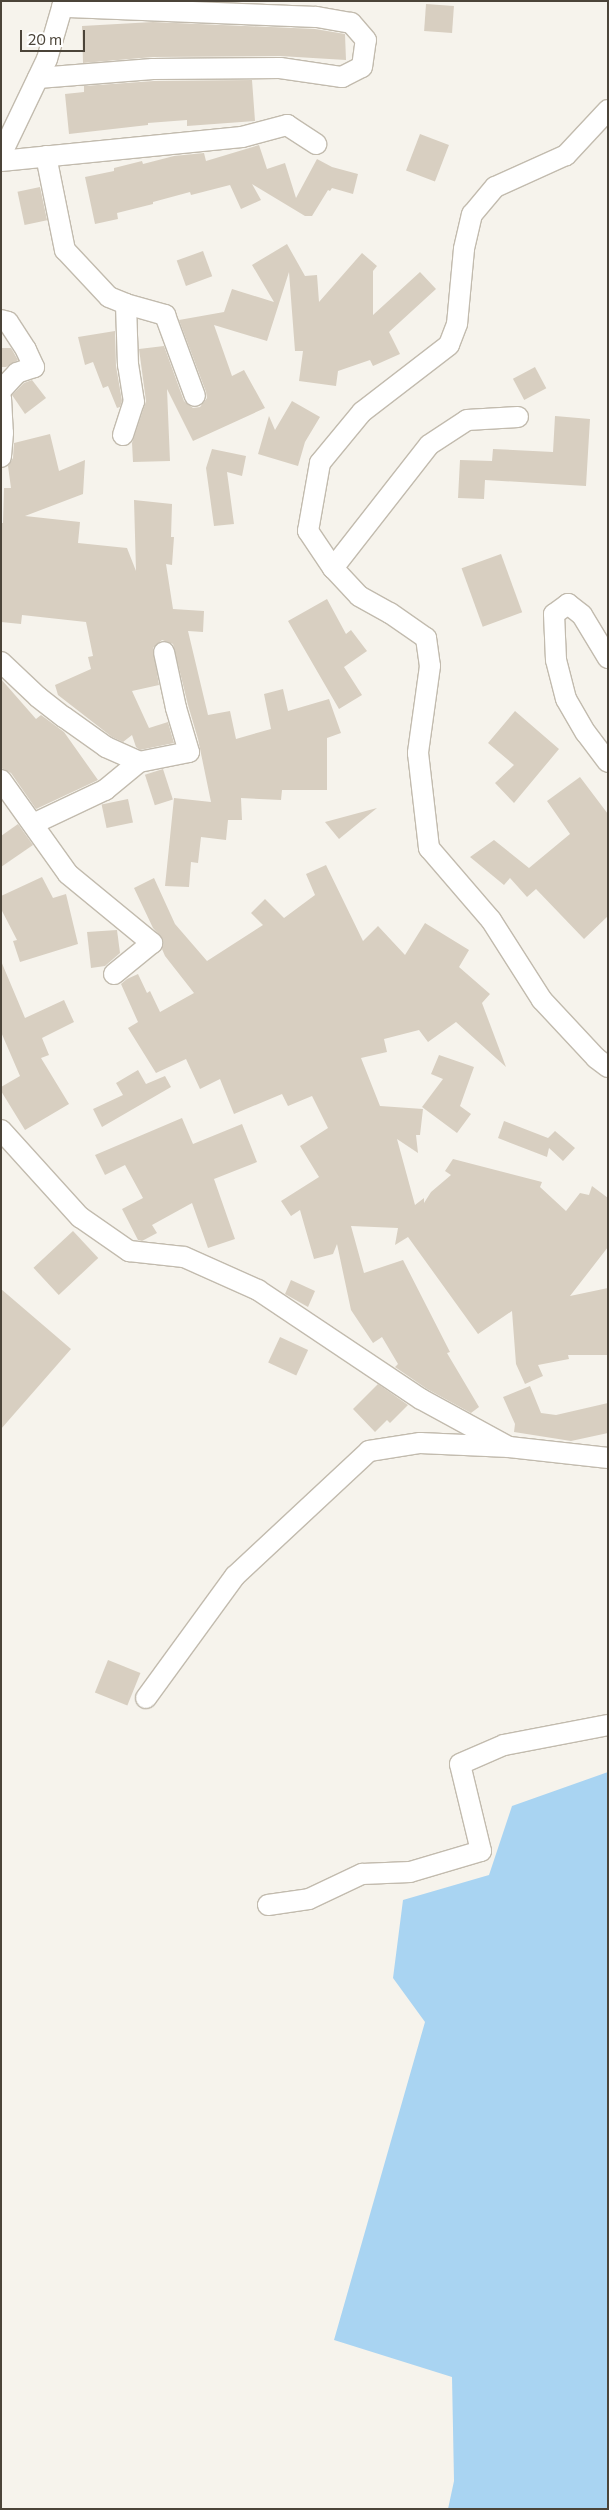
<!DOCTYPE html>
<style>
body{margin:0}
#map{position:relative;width:609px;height:2510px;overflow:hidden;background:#f6f3ec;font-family:Commissioner,sans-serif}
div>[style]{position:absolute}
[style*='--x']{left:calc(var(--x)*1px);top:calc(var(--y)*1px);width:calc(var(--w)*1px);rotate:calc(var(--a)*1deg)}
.water>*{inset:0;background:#a9d4f2}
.building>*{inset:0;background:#d8cfc1;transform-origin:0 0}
.roads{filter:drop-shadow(1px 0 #c2bbae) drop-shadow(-1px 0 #c2bbae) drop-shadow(0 1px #c2bbae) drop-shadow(0 -1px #c2bbae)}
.minor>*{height:20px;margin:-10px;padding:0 10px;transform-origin:10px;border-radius:10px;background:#fff}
span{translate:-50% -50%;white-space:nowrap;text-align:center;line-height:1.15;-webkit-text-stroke:4.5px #fff;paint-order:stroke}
.frame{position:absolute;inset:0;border:2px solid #4b4439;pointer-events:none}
.scale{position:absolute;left:20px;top:30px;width:65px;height:22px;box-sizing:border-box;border:2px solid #4b4439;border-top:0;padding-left:6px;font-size:15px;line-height:18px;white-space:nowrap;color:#4b4439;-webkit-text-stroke:4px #fff;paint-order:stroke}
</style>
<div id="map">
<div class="water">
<i style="clip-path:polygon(608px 1772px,608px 2509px,448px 2509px,454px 2481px,452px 2377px,334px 2340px,425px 2022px,393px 1978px,403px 1900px,489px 1875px,512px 1806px)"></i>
</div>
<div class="building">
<i style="left:426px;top:4px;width:28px;height:27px;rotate:4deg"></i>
<i style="clip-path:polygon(153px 22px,315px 29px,345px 34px,346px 60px,280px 56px,153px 57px,83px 63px,82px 26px)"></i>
<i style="clip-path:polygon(252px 80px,255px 121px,187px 126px,187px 120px,148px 123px,148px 125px,69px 134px,65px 94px,84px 92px,84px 86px,154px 81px)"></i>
<i style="left:420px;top:134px;width:31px;height:39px;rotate:21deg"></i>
<i style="clip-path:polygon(259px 145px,267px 169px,285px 163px,296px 198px,317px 159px,332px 167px,358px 174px,353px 194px,332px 188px,330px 191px,328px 190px,312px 216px,305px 216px,252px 184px,261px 200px,241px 209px,230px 185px,191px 195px,190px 192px,153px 202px,153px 204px,117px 213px,118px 219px,95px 224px,85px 177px,114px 171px,114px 168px,142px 161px,143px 164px,174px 156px,204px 153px,206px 161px)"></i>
<i style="left:40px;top:187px;width:34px;height:23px;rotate:78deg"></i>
<i style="clip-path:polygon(287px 244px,305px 276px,317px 275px,319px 302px,362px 253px,377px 266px,373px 271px,373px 315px,420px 272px,436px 289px,389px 332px,400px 354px,373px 366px,370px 360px,338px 371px,336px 386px,299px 381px,303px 351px,295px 351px,289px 272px,267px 341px,214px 325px,232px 376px,244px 370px,265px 408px,193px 441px,167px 389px,170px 461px,133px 462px,132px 443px,146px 401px,139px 349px,164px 346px,184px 401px,193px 408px,200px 407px,207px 398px,206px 392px,179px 320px,224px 312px,232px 289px,274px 302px,252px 265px)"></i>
<i style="left:203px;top:251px;width:27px;height:28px;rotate:70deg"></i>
<i style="clip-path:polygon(115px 331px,116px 366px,122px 401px,120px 407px,117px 408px,108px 386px,103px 388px,93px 362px,85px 365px,78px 337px)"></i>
<i style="clip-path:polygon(1px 348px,11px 348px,18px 360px,6px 367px,1px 367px)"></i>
<i style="left:535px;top:367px;width:24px;height:25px;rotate:62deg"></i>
<i style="clip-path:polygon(32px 380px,46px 398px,25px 414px,12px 395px,24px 383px)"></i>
<i style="clip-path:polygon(292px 401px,320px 417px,305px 442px,298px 466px,258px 454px,269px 416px,275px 430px)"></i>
<i style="clip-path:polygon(555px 416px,590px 419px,586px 486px,485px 480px,484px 499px,458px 498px,460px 460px,492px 461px,493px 449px,553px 452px)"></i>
<i style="clip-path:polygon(50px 434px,59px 471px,85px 460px,83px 494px,25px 516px,80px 522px,78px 543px,127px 548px,136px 571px,134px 500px,172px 504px,171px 537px,174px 537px,172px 565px,166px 564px,173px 609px,204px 611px,203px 632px,188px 631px,208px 715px,230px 711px,236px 739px,271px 729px,264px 694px,283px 689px,288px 711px,329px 699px,341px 733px,327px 738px,327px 790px,282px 790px,281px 800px,241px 798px,242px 820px,228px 820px,226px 840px,201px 837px,198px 863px,191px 862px,189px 887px,165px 886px,174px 798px,211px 802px,198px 739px,188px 705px,173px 644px,162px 640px,153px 648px,159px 685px,132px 691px,149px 728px,168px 722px,174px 743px,140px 750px,136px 747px,132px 735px,123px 742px,112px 737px,58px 695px,55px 685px,91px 669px,88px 657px,93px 656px,86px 622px,22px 615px,21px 624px,1px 622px,1px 523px,3px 523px,4px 488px,11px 488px,8px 466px,13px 458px,14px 443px)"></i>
<i style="clip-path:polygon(212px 449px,246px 456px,242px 476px,227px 472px,234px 524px,214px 526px,206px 468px)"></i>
<i style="left:501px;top:554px;width:62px;height:42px;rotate:70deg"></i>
<i style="clip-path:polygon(327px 599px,346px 634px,351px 630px,367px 651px,344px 667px,362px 695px,339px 709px,288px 621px)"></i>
<i style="clip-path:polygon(1px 679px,36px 719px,41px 715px,64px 732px,98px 780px,36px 809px,11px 773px,1px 768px)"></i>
<i style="clip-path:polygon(515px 711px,559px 749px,514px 803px,495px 783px,514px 765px,488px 743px)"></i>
<i style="left:163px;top:769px;width:32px;height:19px;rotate:72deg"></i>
<i style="clip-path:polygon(580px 777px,608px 814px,608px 916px,584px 939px,536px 889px,527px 897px,510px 878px,504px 885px,470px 857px,494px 840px,529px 868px,570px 834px,547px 801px)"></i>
<i style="left:128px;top:799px;width:24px;height:27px;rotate:78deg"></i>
<i style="clip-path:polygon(377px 808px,339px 839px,325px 822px)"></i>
<i style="clip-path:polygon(18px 824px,33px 845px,1px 867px,1px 836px)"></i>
<i style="clip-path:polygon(326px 865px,363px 941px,378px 926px,405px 955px,425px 923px,469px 950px,459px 967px,490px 994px,482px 1003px,506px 1067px,456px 1022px,428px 1042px,419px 1030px,384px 1039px,387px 1052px,361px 1058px,380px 1106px,423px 1109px,420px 1135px,416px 1135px,418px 1153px,397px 1139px,415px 1205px,424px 1198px,424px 1203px,431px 1192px,451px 1175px,445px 1171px,453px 1159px,542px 1182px,540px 1187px,566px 1211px,580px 1193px,589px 1195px,592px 1186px,608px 1198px,608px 1247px,570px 1296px,608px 1288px,608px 1355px,568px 1355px,569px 1359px,538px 1365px,543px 1376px,525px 1384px,516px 1364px,512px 1311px,478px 1334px,408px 1237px,395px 1245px,398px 1228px,351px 1226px,364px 1273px,403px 1260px,450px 1352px,447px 1353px,479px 1407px,471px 1413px,427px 1389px,395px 1367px,398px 1364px,382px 1337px,373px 1343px,351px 1310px,337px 1244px,333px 1254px,314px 1259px,300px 1210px,291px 1216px,281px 1201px,319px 1177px,300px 1146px,328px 1128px,312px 1096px,288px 1106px,282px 1094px,234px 1114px,220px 1079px,200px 1089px,186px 1059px,156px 1073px,128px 1028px,138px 1022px,121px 984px,127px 979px,138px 974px,147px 993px,150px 991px,160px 1012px,194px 993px,165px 956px,162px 949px,163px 939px,153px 928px,134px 888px,154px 878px,175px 924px,207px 961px,263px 925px,251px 913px,265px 899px,284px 918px,315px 895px,306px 874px)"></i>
<i style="clip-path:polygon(42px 877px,53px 898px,66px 894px,78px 944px,20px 962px,13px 941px,17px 940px,1px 909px,1px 896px)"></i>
<i style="clip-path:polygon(117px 930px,120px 953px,105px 966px,91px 968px,87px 932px)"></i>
<i style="clip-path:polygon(1px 961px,25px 1018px,64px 1000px,74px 1022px,42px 1038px,49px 1055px,41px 1058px,69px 1104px,25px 1130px,1px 1091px,1px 1087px,20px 1076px,1px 1032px)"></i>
<i style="clip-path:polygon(439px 1055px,474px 1067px,460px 1106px,471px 1114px,457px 1133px,422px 1107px,443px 1079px,431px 1074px)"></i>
<i style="clip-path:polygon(138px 1070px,146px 1084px,165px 1076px,171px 1087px,102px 1127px,93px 1109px,123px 1095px,116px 1083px)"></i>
<i style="clip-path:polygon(182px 1118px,193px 1144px,242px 1124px,257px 1162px,214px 1179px,235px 1239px,208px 1248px,192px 1203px,152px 1225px,157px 1233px,142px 1241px,138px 1240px,122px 1209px,143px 1198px,125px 1165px,105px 1175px,95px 1155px)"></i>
<i style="clip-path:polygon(504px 1121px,548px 1138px,555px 1131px,575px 1148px,563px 1161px,549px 1148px,547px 1157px,498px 1138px)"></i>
<i style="left:73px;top:1231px;width:37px;height:54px;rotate:47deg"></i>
<i style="clip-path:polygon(291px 1280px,315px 1291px,308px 1307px,285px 1294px)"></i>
<i style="clip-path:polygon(1px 1289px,71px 1349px,1px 1429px)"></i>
<i style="left:280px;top:1337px;width:31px;height:28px;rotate:25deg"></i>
<i style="clip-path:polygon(378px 1384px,408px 1405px,390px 1423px,387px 1420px,375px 1432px,353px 1409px)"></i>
<i style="clip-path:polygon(530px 1386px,541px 1413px,556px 1415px,608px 1403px,608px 1433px,571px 1441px,514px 1432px,515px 1424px,503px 1397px)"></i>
<i style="left:108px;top:1660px;width:35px;height:35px;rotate:22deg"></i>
</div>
<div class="roads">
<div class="minor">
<i style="--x:38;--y:78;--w:115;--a:-4.5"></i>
<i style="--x:153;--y:69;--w:127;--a:-0.5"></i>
<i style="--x:280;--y:68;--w:63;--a:8.3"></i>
<i style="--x:342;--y:77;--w:22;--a:-27"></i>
<i style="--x:362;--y:67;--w:27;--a:-82"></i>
<i style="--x:366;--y:40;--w:23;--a:-131"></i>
<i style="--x:351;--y:23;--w:36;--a:-170"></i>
<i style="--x:316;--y:17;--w:254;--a:-177.7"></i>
<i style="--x:608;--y:110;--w:62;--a:133"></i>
<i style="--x:566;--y:155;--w:78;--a:155.7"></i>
<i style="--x:495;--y:187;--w:35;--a:130"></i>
<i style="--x:472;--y:214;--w:36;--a:103"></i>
<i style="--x:464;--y:249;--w:75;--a:95.3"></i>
<i style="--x:457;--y:324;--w:22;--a:111"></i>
<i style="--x:449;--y:345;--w:110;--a:142.4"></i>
<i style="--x:362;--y:412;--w:66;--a:129.5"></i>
<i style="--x:320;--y:463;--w:69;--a:100"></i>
<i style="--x:308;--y:531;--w:45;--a:56"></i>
<i style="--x:333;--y:568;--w:38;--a:47"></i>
<i style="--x:359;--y:596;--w:35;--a:29"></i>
<i style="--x:390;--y:613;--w:44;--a:34.8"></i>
<i style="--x:426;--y:638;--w:28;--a:82"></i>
<i style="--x:430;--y:666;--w:88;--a:97.9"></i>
<i style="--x:418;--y:753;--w:96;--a:83.4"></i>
<i style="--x:429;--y:848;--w:95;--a:49.3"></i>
<i style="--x:491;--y:920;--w:95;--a:57.5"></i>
<i style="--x:542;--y:1000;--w:79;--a:47"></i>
<i style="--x:596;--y:1058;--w:15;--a:37"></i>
<i style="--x:1;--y:155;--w:106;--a:-64.4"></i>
<i style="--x:47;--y:59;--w:60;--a:-73.7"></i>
<i style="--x:46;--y:156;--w:96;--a:78.6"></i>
<i style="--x:65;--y:250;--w:64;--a:46.9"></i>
<i style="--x:109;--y:297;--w:18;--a:22"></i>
<i style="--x:126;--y:304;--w:41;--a:15.8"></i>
<i style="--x:165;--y:315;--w:86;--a:69.7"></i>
<i style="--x:1;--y:161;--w:242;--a:-5.7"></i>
<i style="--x:242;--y:137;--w:47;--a:-14.9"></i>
<i style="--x:287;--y:125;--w:35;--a:33"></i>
<i style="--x:1;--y:320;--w:7;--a:16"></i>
<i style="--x:8;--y:322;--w:33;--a:57"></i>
<i style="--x:26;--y:350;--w:19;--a:65"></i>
<i style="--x:34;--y:367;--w:18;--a:161"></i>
<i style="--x:17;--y:373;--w:23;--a:133"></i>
<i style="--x:1;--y:398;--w:35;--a:87"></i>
<i style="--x:3;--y:433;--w:24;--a:95"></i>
<i style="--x:123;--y:435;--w:35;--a:-72"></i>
<i style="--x:134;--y:402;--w:37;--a:-99"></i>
<i style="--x:128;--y:365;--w:61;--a:-91.9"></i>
<i style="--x:333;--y:568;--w:156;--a:-52"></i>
<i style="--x:429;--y:445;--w:45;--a:-33.3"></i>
<i style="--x:467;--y:420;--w:51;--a:-3.4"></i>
<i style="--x:608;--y:658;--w:50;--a:-121.2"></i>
<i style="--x:582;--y:615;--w:18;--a:-142"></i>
<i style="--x:568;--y:604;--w:17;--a:144"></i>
<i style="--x:554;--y:614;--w:46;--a:87.5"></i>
<i style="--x:556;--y:660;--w:40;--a:75.6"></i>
<i style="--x:566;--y:699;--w:39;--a:60"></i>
<i style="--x:586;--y:733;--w:36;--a:53"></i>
<i style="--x:1;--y:662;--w:51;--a:43.4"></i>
<i style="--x:38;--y:697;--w:33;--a:38"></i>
<i style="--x:64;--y:717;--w:52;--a:35.5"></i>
<i style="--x:106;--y:747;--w:36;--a:24"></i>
<i style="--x:139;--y:762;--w:51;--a:-11.3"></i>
<i style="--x:189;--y:752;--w:46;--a:-106.5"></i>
<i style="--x:176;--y:708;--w:57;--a:-102.1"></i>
<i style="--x:1;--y:780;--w:115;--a:54.5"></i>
<i style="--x:68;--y:874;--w:109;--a:39.4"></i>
<i style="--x:152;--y:943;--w:49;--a:140.8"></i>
<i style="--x:33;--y:824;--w:80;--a:-25.3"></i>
<i style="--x:105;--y:790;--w:44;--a:-39.5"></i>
<i style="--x:1;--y:1130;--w:118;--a:47.8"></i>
<i style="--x:80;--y:1217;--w:60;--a:34.8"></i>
<i style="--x:129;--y:1251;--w:55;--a:6.2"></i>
<i style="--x:184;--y:1257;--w:81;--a:24"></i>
<i style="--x:258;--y:1290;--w:196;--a:33.8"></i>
<i style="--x:421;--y:1399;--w:100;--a:28.6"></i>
<i style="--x:146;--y:1698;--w:151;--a:-53.9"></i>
<i style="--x:235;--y:1576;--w:183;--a:-43"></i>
<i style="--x:369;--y:1451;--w:52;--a:-8.9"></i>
<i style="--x:420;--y:1443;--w:89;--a:2.6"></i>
<i style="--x:509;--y:1447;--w:100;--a:6.3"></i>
<i style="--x:268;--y:1905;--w:41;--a:-8.3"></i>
<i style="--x:309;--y:1899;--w:59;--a:-25.3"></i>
<i style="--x:362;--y:1874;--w:48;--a:-2.4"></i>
<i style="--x:410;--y:1872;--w:74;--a:-16.5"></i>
<i style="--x:481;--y:1851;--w:89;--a:-103.6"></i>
<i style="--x:460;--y:1764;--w:48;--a:-23.4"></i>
<i style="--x:504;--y:1745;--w:106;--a:-10.9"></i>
</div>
</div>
<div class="frame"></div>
<div class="scale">20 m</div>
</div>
